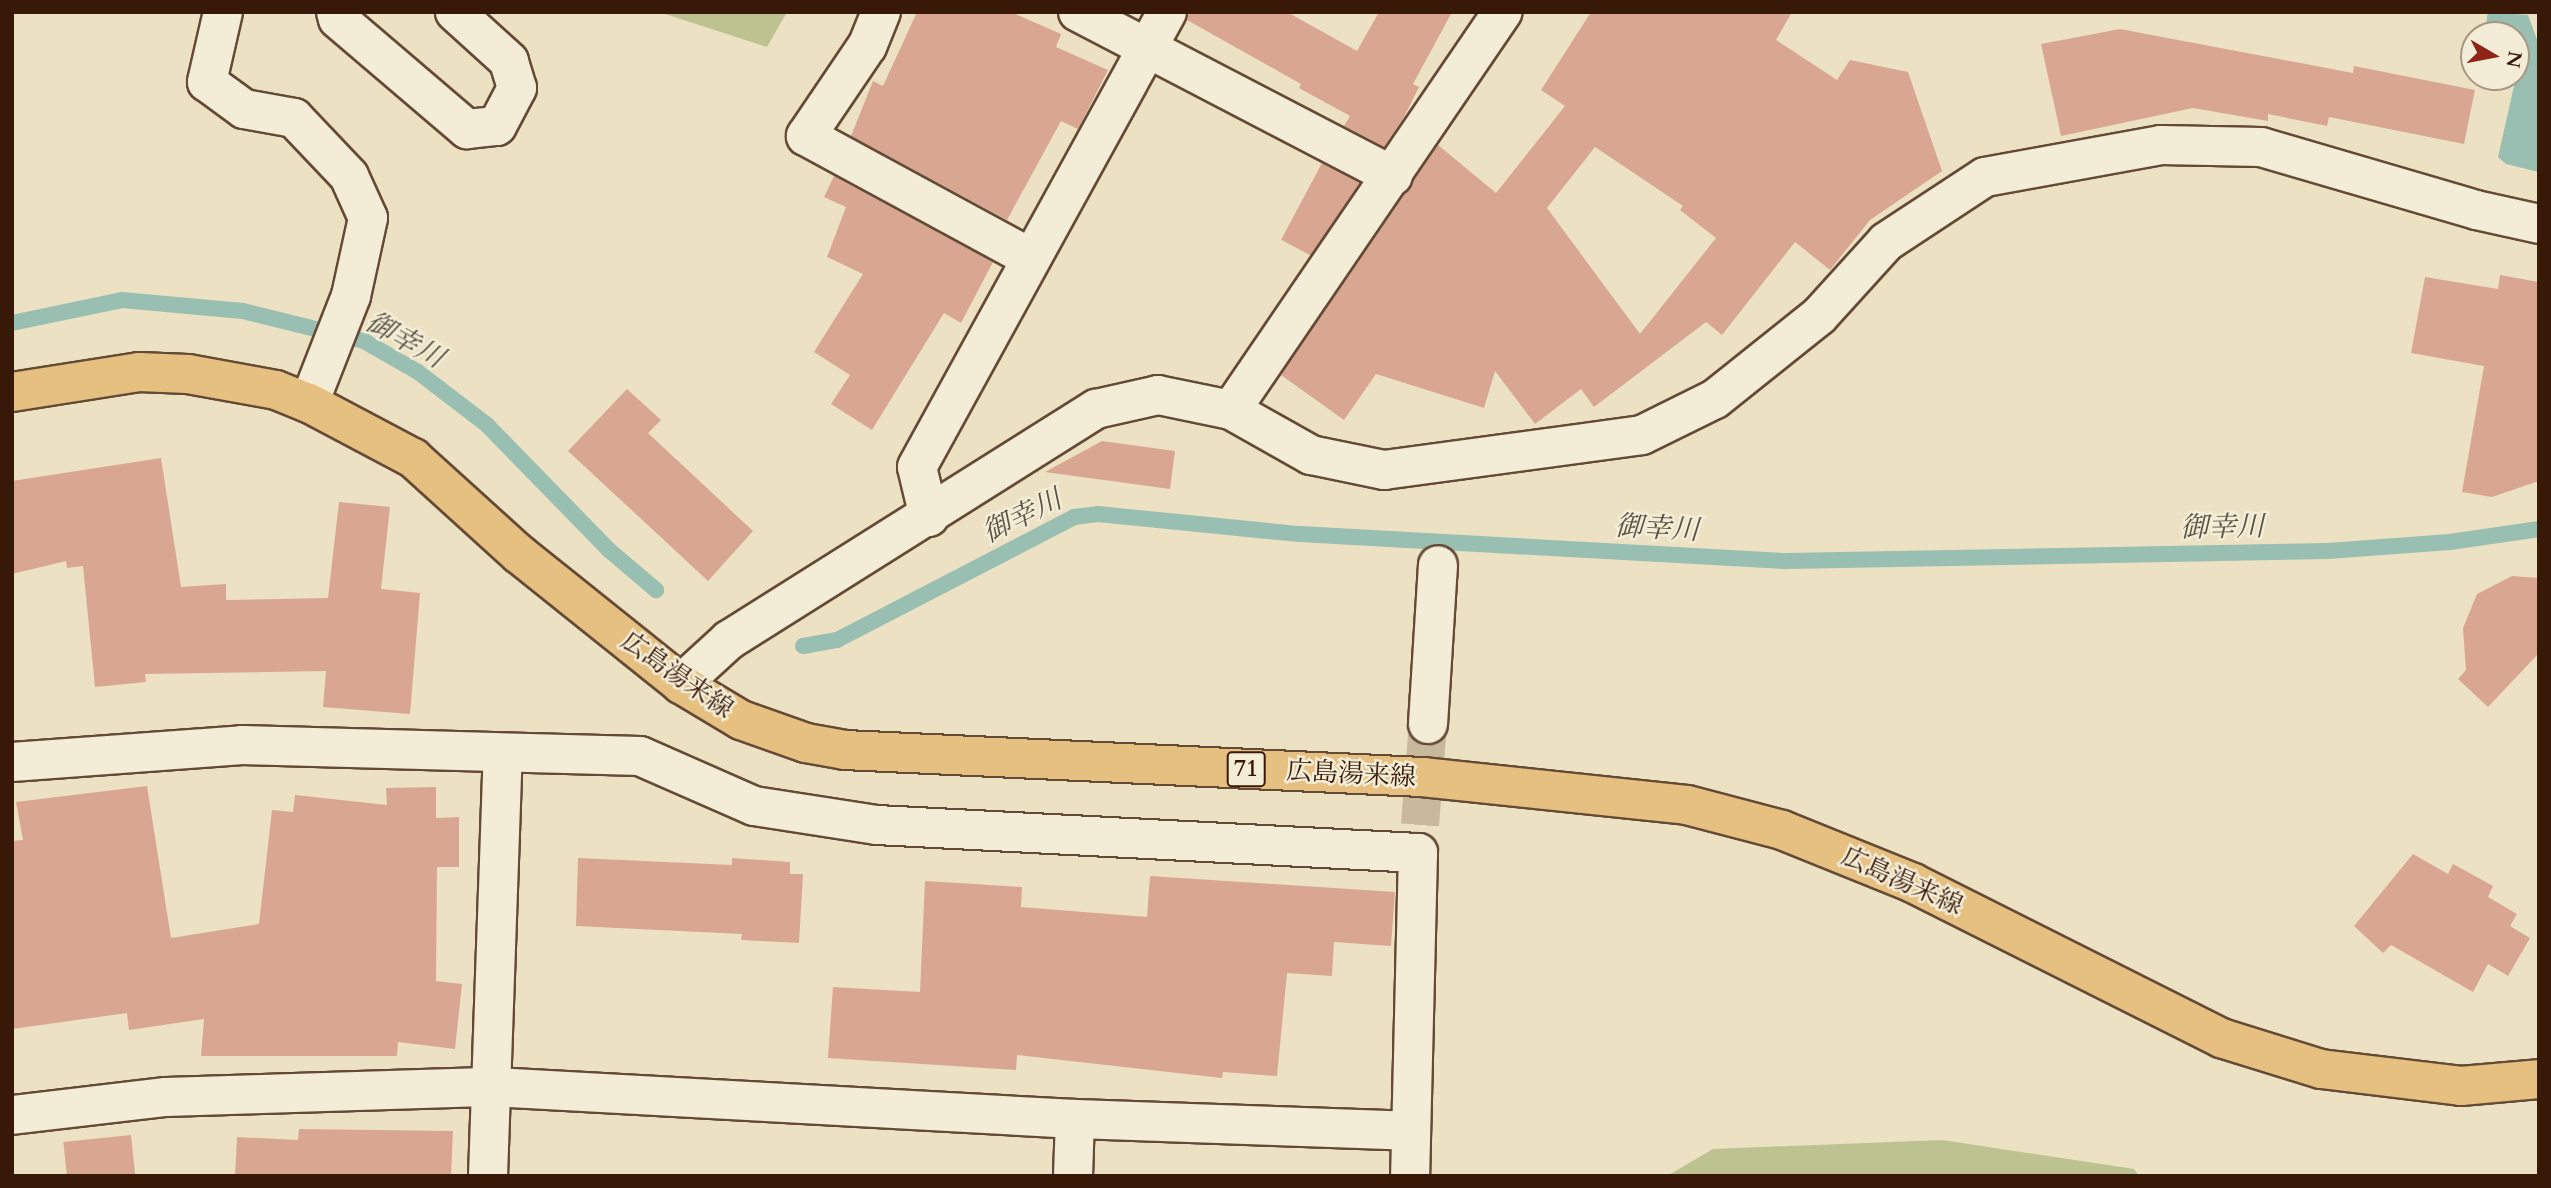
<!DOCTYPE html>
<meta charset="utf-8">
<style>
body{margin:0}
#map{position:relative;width:2551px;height:1188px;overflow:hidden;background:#ece1c2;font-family:Cardo,"Noto Serif JP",serif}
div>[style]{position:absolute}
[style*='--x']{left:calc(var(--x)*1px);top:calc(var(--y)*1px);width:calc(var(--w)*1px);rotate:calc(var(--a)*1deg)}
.green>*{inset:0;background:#bcc290}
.water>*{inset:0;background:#99beb2}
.stream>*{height:16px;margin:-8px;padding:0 8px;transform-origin:8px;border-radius:8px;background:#99beb2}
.building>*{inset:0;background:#d9a791;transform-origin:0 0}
.minor-tunnel>*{height:38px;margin-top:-19px;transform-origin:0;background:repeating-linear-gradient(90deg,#c8b99d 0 38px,transparent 0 57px)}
.roads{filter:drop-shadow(2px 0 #654a36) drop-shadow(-2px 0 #654a36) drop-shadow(0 2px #654a36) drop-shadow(0 -2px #654a36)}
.minor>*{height:38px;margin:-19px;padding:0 19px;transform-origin:19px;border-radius:19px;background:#f3ecd7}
.major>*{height:38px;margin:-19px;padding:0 19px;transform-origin:19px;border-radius:19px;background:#e6c081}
span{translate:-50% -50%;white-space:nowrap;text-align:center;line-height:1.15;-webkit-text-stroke:5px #f3ecd7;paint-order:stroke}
.shield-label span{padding:2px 5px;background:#f3ecd7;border:2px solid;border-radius:5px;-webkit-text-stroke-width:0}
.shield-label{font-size:24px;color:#381807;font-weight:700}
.street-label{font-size:26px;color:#381807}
.water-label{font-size:28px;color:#5a5243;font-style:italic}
.frame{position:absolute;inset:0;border:14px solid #381807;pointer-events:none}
.north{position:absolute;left:2460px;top:21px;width:70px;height:70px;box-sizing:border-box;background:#f3ecd7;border:2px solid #a89784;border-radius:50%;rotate:100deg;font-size:19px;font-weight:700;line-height:28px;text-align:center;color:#381807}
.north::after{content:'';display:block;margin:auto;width:24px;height:32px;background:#8f2418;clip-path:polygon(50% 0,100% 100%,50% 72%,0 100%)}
</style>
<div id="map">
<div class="green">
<i style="clip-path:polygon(659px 12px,787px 12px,767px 47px)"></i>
<i style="clip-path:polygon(1942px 1140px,2134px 1169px,2139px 1176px,1667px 1176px,1713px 1149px)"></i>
</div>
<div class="water">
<i style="clip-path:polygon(2488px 12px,2528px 15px,2539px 45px,2539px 172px,2506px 164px,2498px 157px,2516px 77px,2516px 35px,2484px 35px)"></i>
</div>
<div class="stream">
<i style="--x:12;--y:323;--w:112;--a:-11.8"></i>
<i style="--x:122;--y:300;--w:121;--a:5.2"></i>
<i style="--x:243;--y:311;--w:125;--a:13.9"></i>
<i style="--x:364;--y:341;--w:62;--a:29.9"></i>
<i style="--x:418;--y:372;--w:87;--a:37.5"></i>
<i style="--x:487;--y:425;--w:175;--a:45.7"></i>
<i style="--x:609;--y:550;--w:62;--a:40.4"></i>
<i style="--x:803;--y:646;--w:35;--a:-10"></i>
<i style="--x:837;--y:640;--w:267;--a:-27.4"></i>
<i style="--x:1074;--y:517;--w:24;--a:-7"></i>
<i style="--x:1098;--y:514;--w:203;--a:5.7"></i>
<i style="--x:1300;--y:534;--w:487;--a:3.2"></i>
<i style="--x:1786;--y:561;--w:542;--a:-1.06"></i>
<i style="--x:2328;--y:551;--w:122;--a:-4.2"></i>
<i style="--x:2450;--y:542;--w:90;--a:-8.3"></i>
</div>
<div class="building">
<i style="clip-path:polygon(917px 12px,1011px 12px,1061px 34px,1056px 47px,1108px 70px,1078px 129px,1061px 121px,1007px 220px,851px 136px,873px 81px,883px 86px)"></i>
<i style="clip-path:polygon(1189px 12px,1287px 12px,1357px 51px,1379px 12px,1452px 12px,1413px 84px,1419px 87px,1404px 117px,1384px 147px,1344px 126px,1350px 116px,1299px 88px,1301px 84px,1187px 20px)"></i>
<i style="clip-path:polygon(evenodd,1591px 12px,1792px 12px,1776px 40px,1837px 80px,1850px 60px,1908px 72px,1942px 171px,1870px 220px,1830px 270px,1795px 242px,1722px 335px,1706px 322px,1594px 407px,1581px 389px,1535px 424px,1495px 371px,1484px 408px,1376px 374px,1344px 420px,1281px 375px,1438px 145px,1496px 193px,1565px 106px,1541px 90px,1591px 12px,1595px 147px,1683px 206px,1680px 210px,1716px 238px,1640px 334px,1547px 208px,1595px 147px)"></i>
<i style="clip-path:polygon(2120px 29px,2353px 73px,2354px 66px,2475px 90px,2464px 144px,2329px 117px,2327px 126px,2268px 114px,2268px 121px,2193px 108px,2061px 136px,2041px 44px)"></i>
<i style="left:1322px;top:163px;width:42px;height:87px;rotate:28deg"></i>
<i style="clip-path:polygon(834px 176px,993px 262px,961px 323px,944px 313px,872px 430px,831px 404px,850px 375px,814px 352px,863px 274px,827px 257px,846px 207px,824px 197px)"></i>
<i style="clip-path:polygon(2500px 275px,2539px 282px,2539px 481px,2492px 497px,2462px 492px,2484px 366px,2411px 353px,2425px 277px,2498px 289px)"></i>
<i style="clip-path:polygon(627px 389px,661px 420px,648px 433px,753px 531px,708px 581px,568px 451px)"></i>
<i style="clip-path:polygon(1102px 441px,1175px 451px,1170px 489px,1045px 472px)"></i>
<i style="clip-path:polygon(161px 458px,181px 587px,226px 584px,226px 600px,328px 598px,339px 502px,390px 507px,381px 589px,420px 593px,410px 714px,323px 707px,326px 671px,145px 674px,146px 682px,95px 687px,83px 566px,67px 568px,66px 561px,12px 574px,12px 481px)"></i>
<i style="clip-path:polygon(2512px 576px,2539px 578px,2539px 653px,2488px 707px,2458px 679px,2466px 670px,2463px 628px,2477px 594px)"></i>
<i style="clip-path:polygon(147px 786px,171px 938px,259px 924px,272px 810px,293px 812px,295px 795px,387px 805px,386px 788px,436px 787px,436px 818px,459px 817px,459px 867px,437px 867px,436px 981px,462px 984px,455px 1049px,398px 1042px,397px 1056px,201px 1056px,204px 1019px,129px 1030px,127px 1013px,12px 1029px,12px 841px,23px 840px,16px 802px)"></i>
<i style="clip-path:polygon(2413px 854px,2448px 874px,2453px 864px,2493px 886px,2488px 897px,2517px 914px,2510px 926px,2530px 938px,2508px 976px,2488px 964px,2473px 992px,2391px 945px,2383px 953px,2354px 926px)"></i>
<i style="clip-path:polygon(578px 858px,732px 865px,732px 858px,790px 862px,790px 874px,803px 874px,799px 943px,741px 940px,742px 934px,576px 926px)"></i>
<i style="clip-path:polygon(1150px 876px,1395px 892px,1391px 946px,1334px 942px,1332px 976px,1287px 973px,1277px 1076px,1223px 1072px,1222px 1078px,1017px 1055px,1016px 1070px,828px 1058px,833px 987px,920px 992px,925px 881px,1022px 887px,1021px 907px,1147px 917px)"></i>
<i style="clip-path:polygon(299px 1129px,453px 1131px,451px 1176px,235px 1176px,237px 1137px,298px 1140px)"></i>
<i style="left:131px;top:1135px;width:41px;height:68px;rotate:84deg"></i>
</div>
<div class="minor-tunnel">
<i style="--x:1420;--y:825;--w:101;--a:-85.5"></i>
</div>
<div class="roads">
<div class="minor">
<i style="--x:223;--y:12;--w:72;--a:102.9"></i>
<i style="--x:207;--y:82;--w:46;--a:36.1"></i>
<i style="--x:244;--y:109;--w:51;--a:10.2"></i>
<i style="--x:294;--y:118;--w:80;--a:46.5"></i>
<i style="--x:349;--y:176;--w:46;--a:65.7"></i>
<i style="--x:368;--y:218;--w:80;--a:102.3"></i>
<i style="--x:351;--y:296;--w:115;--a:111.4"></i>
<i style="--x:336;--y:12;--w:7;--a:74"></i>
<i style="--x:338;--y:19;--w:170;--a:40.5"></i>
<i style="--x:467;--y:129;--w:30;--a:-6"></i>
<i style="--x:497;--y:126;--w:43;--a:-62.2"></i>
<i style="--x:517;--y:88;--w:28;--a:-107"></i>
<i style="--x:509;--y:61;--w:73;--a:-137.8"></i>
<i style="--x:881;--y:12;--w:37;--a:112"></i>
<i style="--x:867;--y:46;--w:109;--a:124.1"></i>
<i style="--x:806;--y:136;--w:256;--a:28.5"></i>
<i style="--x:1078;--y:12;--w:355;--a:27.5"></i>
<i style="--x:1231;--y:410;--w:482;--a:-55.7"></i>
<i style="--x:929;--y:517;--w:51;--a:-103.5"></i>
<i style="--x:917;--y:467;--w:519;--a:-61.21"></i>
<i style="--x:681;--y:684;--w:65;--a:-42.5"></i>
<i style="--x:729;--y:640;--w:434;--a:-32.2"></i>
<i style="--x:1096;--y:409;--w:64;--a:-12.7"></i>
<i style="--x:1158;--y:395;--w:75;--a:11.6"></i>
<i style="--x:1231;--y:410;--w:92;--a:29.4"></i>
<i style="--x:1311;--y:455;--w:75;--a:11.6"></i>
<i style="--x:1384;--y:470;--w:260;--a:-7.7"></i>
<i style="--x:1642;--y:435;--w:81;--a:-26.3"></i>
<i style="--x:1715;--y:399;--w:133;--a:-38.6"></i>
<i style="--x:1819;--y:316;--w:100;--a:-47.8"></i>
<i style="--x:1886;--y:242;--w:118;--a:-33.3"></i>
<i style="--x:1985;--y:177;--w:179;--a:-10.3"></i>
<i style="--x:2161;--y:145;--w:100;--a:1.1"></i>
<i style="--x:2261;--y:147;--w:224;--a:16.3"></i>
<i style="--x:2476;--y:210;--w:65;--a:12.5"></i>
<i style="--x:1428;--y:724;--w:159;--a:-86.4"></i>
<i style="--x:12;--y:762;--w:231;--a:-4.2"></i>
<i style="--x:242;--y:745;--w:398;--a:1.6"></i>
<i style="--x:640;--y:756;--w:124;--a:23.7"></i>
<i style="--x:754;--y:806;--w:124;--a:8.8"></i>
<i style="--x:877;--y:825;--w:542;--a:2.96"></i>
<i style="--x:1418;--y:853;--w:323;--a:91.4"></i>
<i style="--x:12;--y:1115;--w:155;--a:-6.7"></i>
<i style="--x:166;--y:1097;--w:327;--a:-1.8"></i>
<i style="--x:493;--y:1087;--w:583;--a:3.15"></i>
<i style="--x:1075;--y:1119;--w:336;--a:2"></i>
<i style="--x:488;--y:1176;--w:422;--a:-88"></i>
<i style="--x:1073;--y:1176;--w:57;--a:-88"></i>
</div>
<div class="major">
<i style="--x:12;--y:392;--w:129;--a:-8.9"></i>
<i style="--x:139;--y:372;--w:49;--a:2.3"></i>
<i style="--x:188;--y:374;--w:89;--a:10.3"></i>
<i style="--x:276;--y:390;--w:35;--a:22"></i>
<i style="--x:309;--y:403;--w:118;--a:27.9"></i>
<i style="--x:413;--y:458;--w:143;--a:42.2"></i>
<i style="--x:519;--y:554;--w:208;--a:38.7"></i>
<i style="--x:681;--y:684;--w:70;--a:31"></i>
<i style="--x:741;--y:720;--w:69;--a:19.5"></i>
<i style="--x:806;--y:743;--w:40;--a:10"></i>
<i style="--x:845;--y:750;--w:578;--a:2.68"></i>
<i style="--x:1422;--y:777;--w:266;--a:6"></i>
<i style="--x:1687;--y:805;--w:98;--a:14.7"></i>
<i style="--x:1782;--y:830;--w:141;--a:22"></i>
<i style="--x:1913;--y:883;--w:345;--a:26.7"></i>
<i style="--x:2221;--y:1038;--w:105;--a:17.2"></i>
<i style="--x:2321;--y:1069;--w:141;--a:6.9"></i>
<i style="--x:2461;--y:1086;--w:78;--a:-5.1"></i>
</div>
</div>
<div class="shield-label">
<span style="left:1246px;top:769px">71</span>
</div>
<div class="street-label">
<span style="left:677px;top:675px;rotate:35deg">広島湯来線</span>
<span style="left:1351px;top:774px;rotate:3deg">広島湯来線</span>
<span style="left:1902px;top:881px;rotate:24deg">広島湯来線</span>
</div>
<div class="water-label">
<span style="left:405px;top:340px;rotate:29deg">御幸川</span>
<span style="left:1022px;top:516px;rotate:-26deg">御幸川</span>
<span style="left:2222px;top:527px;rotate:-1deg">御幸川</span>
<span style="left:1657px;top:528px;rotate:3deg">御幸川</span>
</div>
<div class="frame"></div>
<div class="north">N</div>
</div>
